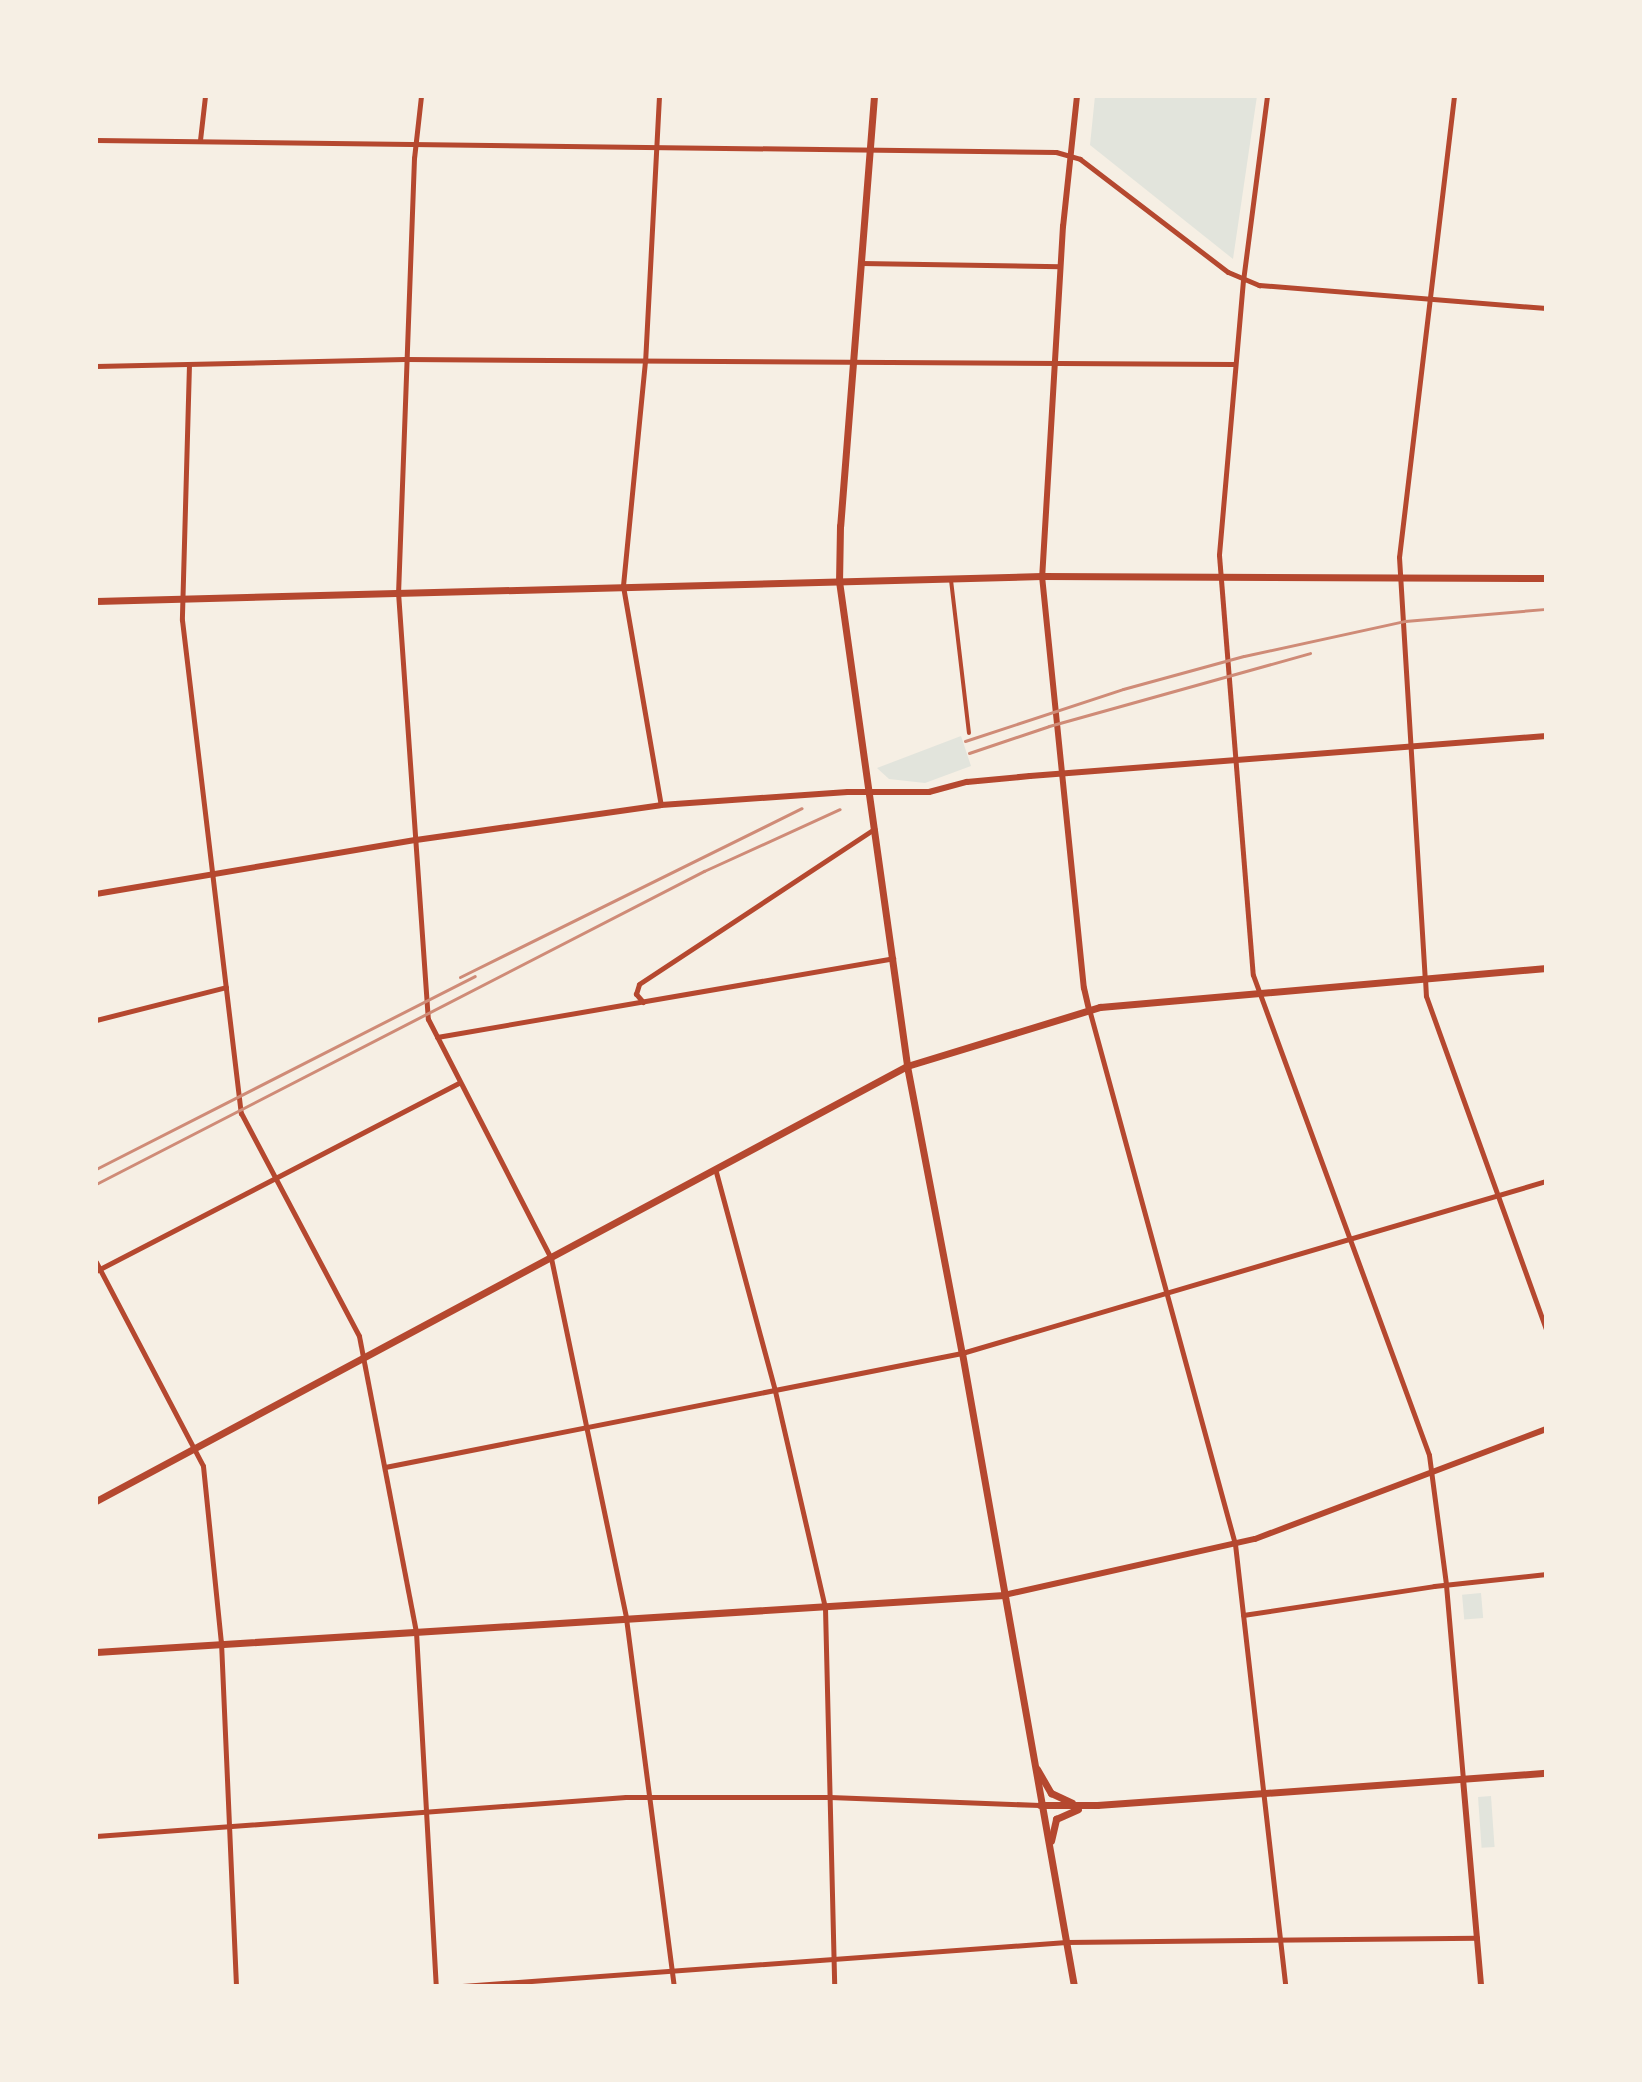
<!DOCTYPE html>
<style>
body{margin:0}
#map{position:relative;width:1642px;height:2082px;overflow:hidden;background:#f6efe4;font-family:"Alegreya Sans",sans-serif}
div>[style]{position:absolute}
[style*='--x']{left:calc(var(--x)*1px);top:calc(var(--y)*1px);width:calc(var(--w)*1px);rotate:calc(var(--a)*1deg)}
.green>*{inset:0;background:#e2e4dc;transform-origin:0 0}
.pedestrian>*{height:4px;margin:-2px;padding:0 2px;transform-origin:2px;border-radius:2px;background:#b5482f}
.minor>*{height:5px;margin:-2.5px;padding:0 2.5px;transform-origin:2.5px;border-radius:2.5px;background:#b5482f}
.tertiary>*{height:6px;margin:-3px;padding:0 3px;transform-origin:3px;border-radius:3px;background:#b5482f}
.secondary>*{height:7px;margin:-3.5px;padding:0 3.5px;transform-origin:3.5px;border-radius:3.5px;background:#b5482f}
.primary>*{height:7px;margin:-3.5px;padding:0 3.5px;transform-origin:3.5px;border-radius:3.5px;background:#b5482f}
.rail>*{height:3px;margin:-1.5px;padding:0 1.5px;transform-origin:1.5px;border-radius:1.5px;background:#cf8b77}
span{translate:-50% -50%;white-space:nowrap;text-align:center;line-height:1.15;-webkit-text-stroke:6px #f6efe4;paint-order:stroke}
.frame{position:absolute;inset:0;border:98px solid #f6efe4;pointer-events:none}
</style>
<div id="map">
<div class="green">
<i style="clip-path:polygon(1095px 96px,1257px 96px,1233px 259px,1090px 145px)"></i>
<i style="clip-path:polygon(961px 736px,971px 766px,925px 783px,889px 779px,877px 768px)"></i>
<i style="left:1481px;top:1593px;width:25px;height:19px;rotate:85deg"></i>
<i style="left:1491px;top:1796px;width:51px;height:13px;rotate:86deg"></i>
</div>
<div class="pedestrian">
<i style="--x:951;--y:580;--w:154;--a:83.3"></i>
</div>
<div class="minor">
<i style="--x:421;--y:96;--w:62;--a:96.4"></i>
<i style="--x:414;--y:158;--w:434;--a:92.1"></i>
<i style="--x:398;--y:592;--w:428;--a:86"></i>
<i style="--x:428;--y:1019;--w:269;--a:62.8"></i>
<i style="--x:551;--y:1258;--w:368;--a:78.2"></i>
<i style="--x:626;--y:1618;--w:371;--a:82.6"></i>
<i style="--x:659;--y:96;--w:265;--a:93"></i>
<i style="--x:645;--y:361;--w:226;--a:95.6"></i>
<i style="--x:623;--y:586;--w:222;--a:80.2"></i>
<i style="--x:1267;--y:96;--w:186;--a:97.4"></i>
<i style="--x:1243;--y:280;--w:276;--a:95"></i>
<i style="--x:1219;--y:555;--w:421;--a:85.4"></i>
<i style="--x:1253;--y:975;--w:511;--a:69.86"></i>
<i style="--x:1429;--y:1455;--w:131;--a:82.5"></i>
<i style="--x:1446;--y:1585;--w:195;--a:85"></i>
<i style="--x:1454;--y:96;--w:464;--a:96.8"></i>
<i style="--x:1399;--y:557;--w:422;--a:86.5"></i>
<i style="--x:1425;--y:978;--w:18;--a:87"></i>
<i style="--x:1426;--y:996;--w:355;--a:70.2"></i>
<i style="--x:96;--y:140;--w:960;--a:0.72"></i>
<i style="--x:1056;--y:152;--w:25;--a:16"></i>
<i style="--x:1080;--y:159;--w:186;--a:37.4"></i>
<i style="--x:1228;--y:272;--w:34;--a:23"></i>
<i style="--x:1259;--y:285;--w:288;--a:4.6"></i>
<i style="--x:200;--y:140;--w:44;--a:-83.5"></i>
<i style="--x:861;--y:263;--w:199;--a:0.9"></i>
<i style="--x:189;--y:364;--w:256;--a:91.6"></i>
<i style="--x:182;--y:620;--w:497;--a:83.2"></i>
<i style="--x:241;--y:1113;--w:252;--a:62.1"></i>
<i style="--x:359;--y:1336;--w:301;--a:79.1"></i>
<i style="--x:416;--y:1632;--w:355;--a:86.8"></i>
<i style="--x:96;--y:366;--w:309;--a:-1.3"></i>
<i style="--x:405;--y:359;--w:829;--a:0.35"></i>
<i style="--x:643;--y:1002;--w:11;--a:-131"></i>
<i style="--x:636;--y:994;--w:10;--a:-73"></i>
<i style="--x:639;--y:984;--w:282;--a:-33.4"></i>
<i style="--x:1089;--y:1009;--w:555;--a:74.74"></i>
<i style="--x:1235;--y:1544;--w:445;--a:83.5"></i>
<i style="--x:96;--y:1020;--w:134;--a:-14.2"></i>
<i style="--x:437;--y:1037;--w:463;--a:-9.8"></i>
<i style="--x:716;--y:1172;--w:227;--a:74.9"></i>
<i style="--x:775;--y:1391;--w:223;--a:77"></i>
<i style="--x:825;--y:1608;--w:378;--a:88.6"></i>
<i style="--x:96;--y:1262;--w:230;--a:62.3"></i>
<i style="--x:203;--y:1466;--w:177;--a:84.2"></i>
<i style="--x:221;--y:1642;--w:344;--a:87.5"></i>
<i style="--x:96;--y:1271;--w:409;--a:-27.4"></i>
<i style="--x:385;--y:1467;--w:588;--a:-11.18"></i>
<i style="--x:962;--y:1353;--w:609;--a:-16.41"></i>
<i style="--x:1243;--y:1615;--w:193;--a:-8.6"></i>
<i style="--x:1434;--y:1586;--w:113;--a:-6.1"></i>
<i style="--x:96;--y:1836;--w:531;--a:-4.21"></i>
<i style="--x:626;--y:1797;--w:204;--a:0"></i>
<i style="--x:830;--y:1797;--w:210;--a:2.2"></i>
<i style="--x:462;--y:1986;--w:606;--a:-4.17"></i>
<i style="--x:1066;--y:1942;--w:411;--a:-0.6"></i>
</div>
<div class="tertiary">
<i style="--x:1077;--y:96;--w:131;--a:96.1"></i>
<i style="--x:1063;--y:226;--w:351;--a:93.4"></i>
<i style="--x:1042;--y:576;--w:414;--a:84.2"></i>
<i style="--x:1084;--y:988;--w:22;--a:77"></i>
<i style="--x:96;--y:894;--w:325;--a:-9.6"></i>
<i style="--x:416;--y:840;--w:247;--a:-8.1"></i>
<i style="--x:661;--y:805;--w:187;--a:-4"></i>
<i style="--x:848;--y:792;--w:81;--a:0"></i>
<i style="--x:929;--y:792;--w:39;--a:-15"></i>
<i style="--x:967;--y:782;--w:63;--a:-5.4"></i>
<i style="--x:1030;--y:776;--w:518;--a:-4.43"></i>
<i style="--x:1004;--y:1595;--w:257;--a:-12.6"></i>
<i style="--x:1255;--y:1539;--w:311;--a:-20.7"></i>
<i style="--x:1463;--y:1779;--w:208;--a:85"></i>
</div>
<div class="secondary">
<i style="--x:874;--y:96;--w:431;--a:94.5"></i>
<i style="--x:840;--y:526;--w:55;--a:91"></i>
<i style="--x:839;--y:581;--w:490;--a:82"></i>
<i style="--x:907;--y:1066;--w:292;--a:79.2"></i>
<i style="--x:962;--y:1353;--w:643;--a:79.97"></i>
<i style="--x:96;--y:601;--w:946;--a:-1.51"></i>
<i style="--x:1042;--y:576;--w:504;--a:0.23"></i>
<i style="--x:96;--y:1652;--w:910;--a:-3.59"></i>
<i style="--x:1037;--y:1769;--w:28;--a:60"></i>
<i style="--x:1051;--y:1793;--w:23;--a:25"></i>
<i style="--x:1040;--y:1805;--w:57;--a:0"></i>
<i style="--x:1097;--y:1805;--w:450;--a:-4.1"></i>
<i style="--x:1051;--y:1841;--w:23;--a:-77"></i>
<i style="--x:1056;--y:1819;--w:24;--a:-24"></i>
</div>
<div class="primary">
<i style="--x:96;--y:1501;--w:920;--a:-28.21"></i>
<i style="--x:907;--y:1066;--w:202;--a:-17"></i>
<i style="--x:1100;--y:1007;--w:448;--a:-5"></i>
</div>
<div class="rail">
<i style="--x:965;--y:741;--w:166;--a:-18.2"></i>
<i style="--x:1123;--y:689;--w:125;--a:-15.3"></i>
<i style="--x:1244;--y:656;--w:165;--a:-12.3"></i>
<i style="--x:1405;--y:621;--w:142;--a:-4.9"></i>
<i style="--x:969;--y:753;--w:84;--a:-18.6"></i>
<i style="--x:1049;--y:726;--w:271;--a:-15.6"></i>
<i style="--x:460;--y:977;--w:381;--a:-26.3"></i>
<i style="--x:96;--y:1169;--w:425;--a:-27"></i>
<i style="--x:96;--y:1184;--w:684;--a:-27.24"></i>
<i style="--x:704;--y:871;--w:149;--a:-24.5"></i>
</div>
<div class="frame"></div>
</div>
